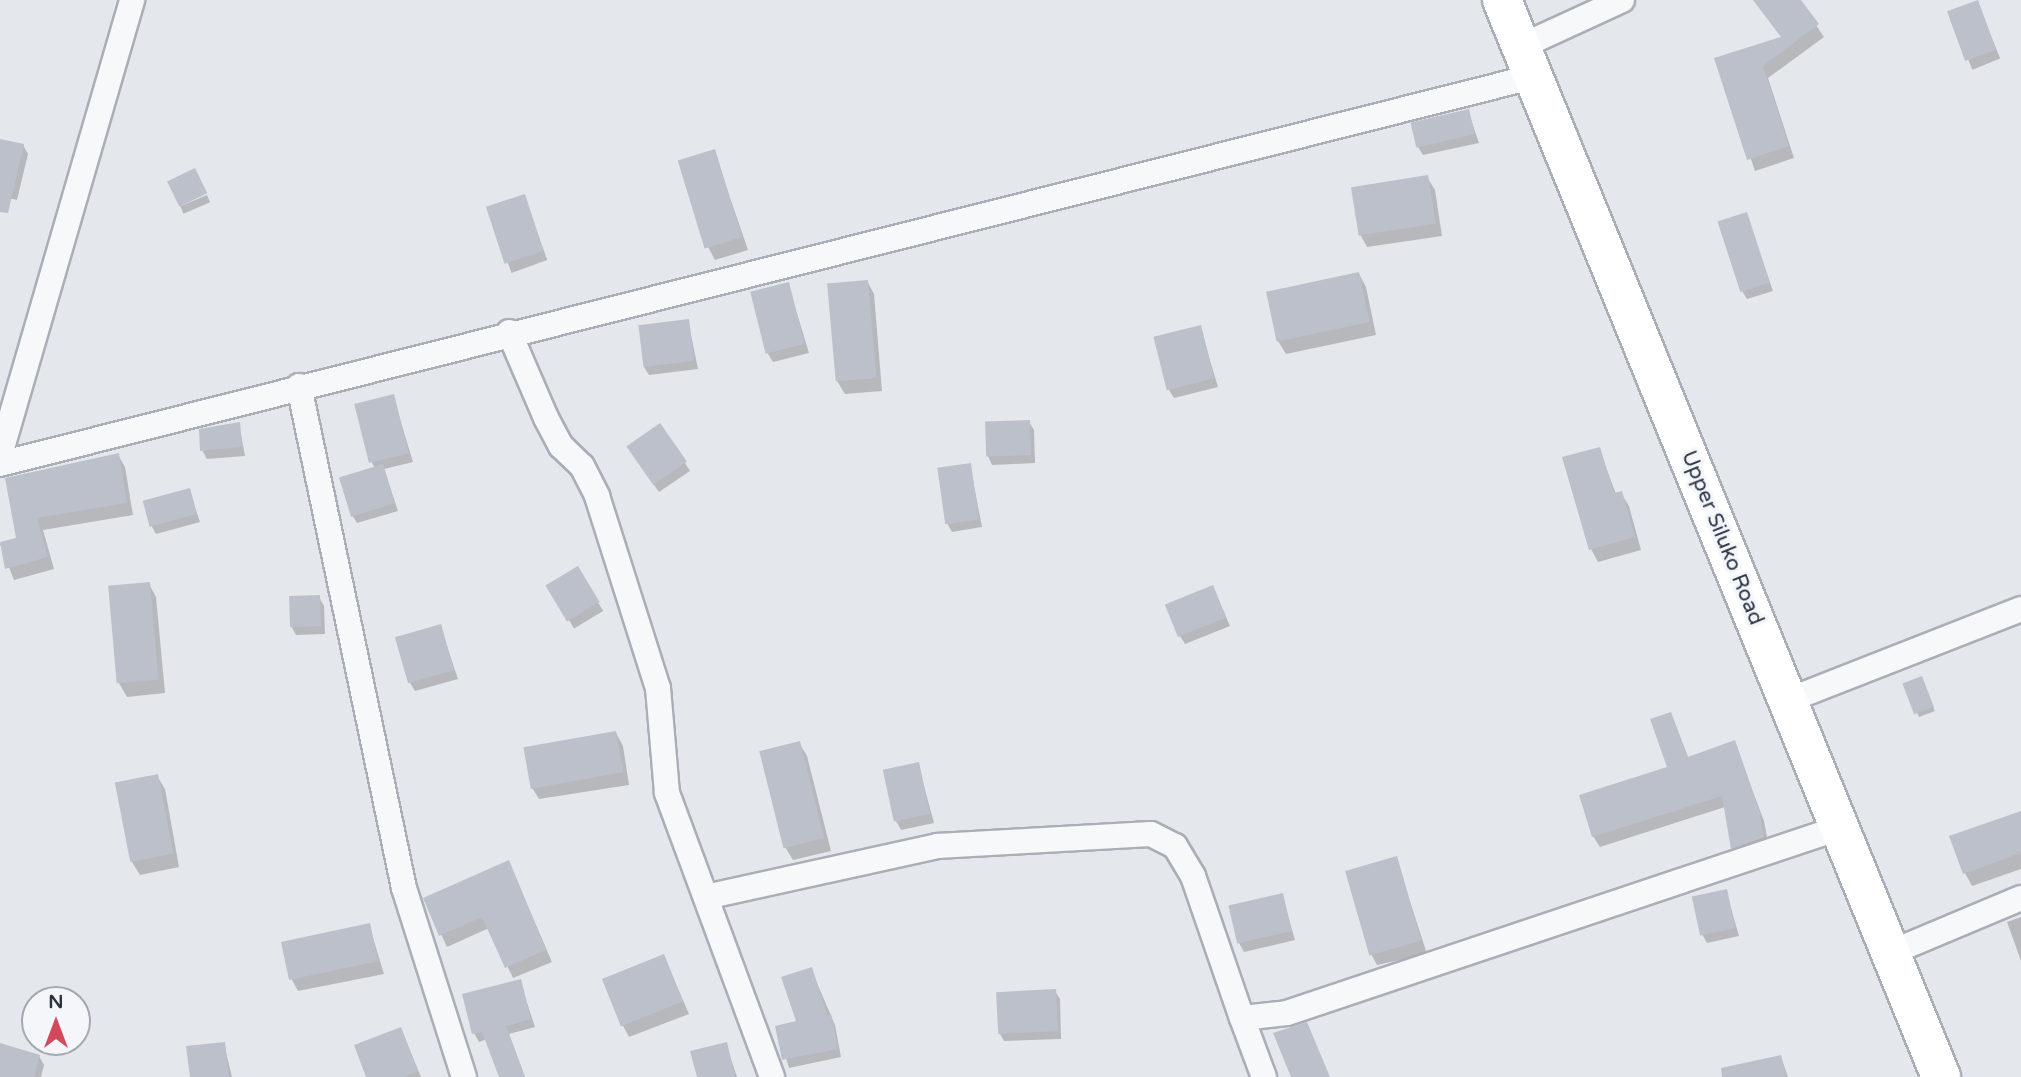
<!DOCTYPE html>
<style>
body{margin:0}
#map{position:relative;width:2021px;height:1077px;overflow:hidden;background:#e4e7ec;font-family:"Varela Round",sans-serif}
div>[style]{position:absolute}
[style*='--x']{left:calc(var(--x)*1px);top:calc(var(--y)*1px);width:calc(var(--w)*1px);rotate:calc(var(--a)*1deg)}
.shadow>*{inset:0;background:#0003;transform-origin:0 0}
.building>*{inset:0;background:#bbc0ca;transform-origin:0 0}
.roads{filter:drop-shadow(2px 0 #a9aeb7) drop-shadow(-2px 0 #a9aeb7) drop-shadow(0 2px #a9aeb7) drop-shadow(0 -2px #a9aeb7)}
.minor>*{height:24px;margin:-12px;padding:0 12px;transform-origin:12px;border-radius:12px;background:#f7f8fa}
.primary>*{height:38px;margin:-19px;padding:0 19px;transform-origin:19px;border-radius:19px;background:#fff}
span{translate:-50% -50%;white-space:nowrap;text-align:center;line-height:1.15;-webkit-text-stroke:7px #f4f6f9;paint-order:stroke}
.street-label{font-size:21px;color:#2b3445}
.north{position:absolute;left:21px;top:986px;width:70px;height:70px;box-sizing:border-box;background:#f4f6f9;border:2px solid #a4a8b1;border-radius:50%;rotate:0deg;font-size:19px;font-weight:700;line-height:28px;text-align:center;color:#2b3445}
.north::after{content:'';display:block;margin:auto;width:24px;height:32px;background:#d1495b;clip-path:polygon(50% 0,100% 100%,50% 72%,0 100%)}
</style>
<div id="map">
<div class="shadow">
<i style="clip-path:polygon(1754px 0,1799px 0,1824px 37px,1768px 78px,1794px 158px,1755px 171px,1717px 59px,1783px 39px)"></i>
<i style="left:1977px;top:1px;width:62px;height:30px;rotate:68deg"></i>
<i style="clip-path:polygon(1468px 111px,1479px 143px,1423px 155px,1418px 147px)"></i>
<i style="clip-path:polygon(0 140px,23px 145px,28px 154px,17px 200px,0 196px)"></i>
<i style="clip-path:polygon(714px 151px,748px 250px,715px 260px,708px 247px)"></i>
<i style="clip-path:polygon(1427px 177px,1435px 190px,1442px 236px,1367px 247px,1360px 234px)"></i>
<i style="left:207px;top:195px;width:8px;height:29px;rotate:67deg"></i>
<i style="left:524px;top:196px;width:68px;height:38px;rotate:70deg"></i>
<i style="clip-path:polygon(1746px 214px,1773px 291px,1747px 299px,1742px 291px)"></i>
<i style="clip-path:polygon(1359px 274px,1366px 287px,1376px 335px,1286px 354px,1278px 341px,1268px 292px)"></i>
<i style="clip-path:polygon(867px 281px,874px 294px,882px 391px,845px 394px,837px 381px)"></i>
<i style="clip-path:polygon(788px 284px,809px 353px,773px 362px,768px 354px)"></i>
<i style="clip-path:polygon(688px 320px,698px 369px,649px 375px,644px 367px)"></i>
<i style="clip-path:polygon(1200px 327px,1218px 387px,1174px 398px,1169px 390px)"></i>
<i style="clip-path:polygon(393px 396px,413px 462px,384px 469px,398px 511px,357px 523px,352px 515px,375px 468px,372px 463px)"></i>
<i style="clip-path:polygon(1029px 422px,1034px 430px,1035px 463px,992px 465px,988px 456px)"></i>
<i style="clip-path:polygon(239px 423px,245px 456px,207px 459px,202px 450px)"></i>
<i style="clip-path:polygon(1599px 449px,1616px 494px,1621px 493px,1629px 506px,1641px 550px,1598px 562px,1591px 549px)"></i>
<i style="clip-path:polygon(118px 455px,125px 467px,133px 515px,43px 530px,54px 569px,14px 580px,0 544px,18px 539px,7px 479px)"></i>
<i style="clip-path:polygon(633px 455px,685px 463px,690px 471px,659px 492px)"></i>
<i style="clip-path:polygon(970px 465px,982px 527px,952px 532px,947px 523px)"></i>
<i style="clip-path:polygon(189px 490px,200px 522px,156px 534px,151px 525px)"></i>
<i style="left:578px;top:569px;width:49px;height:34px;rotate:59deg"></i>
<i style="clip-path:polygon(149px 584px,156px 597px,165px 693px,127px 697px,119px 683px)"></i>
<i style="clip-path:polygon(1217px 596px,1230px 626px,1185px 644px,1180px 636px)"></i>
<i style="clip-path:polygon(319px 597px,324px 606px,325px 634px,296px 635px,291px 626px)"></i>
<i style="clip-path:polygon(440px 626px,458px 679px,415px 691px,410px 683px)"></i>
<i style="clip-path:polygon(1923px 682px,1935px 711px,1919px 717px,1905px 685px)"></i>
<i style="clip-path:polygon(1670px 714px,1689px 759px,1734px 742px,1764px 821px,1769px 848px,1738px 859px,1725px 807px,1600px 847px,1593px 836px,1670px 768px)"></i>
<i style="clip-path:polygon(616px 733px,623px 746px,629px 785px,539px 799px,531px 786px)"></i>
<i style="clip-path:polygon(799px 743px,807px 756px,831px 851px,793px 860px,785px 847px)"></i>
<i style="clip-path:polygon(918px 764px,934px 823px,901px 830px,896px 821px)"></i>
<i style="clip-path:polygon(157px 776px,165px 789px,179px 867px,140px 875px,132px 862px,117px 784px)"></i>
<i style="clip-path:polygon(2021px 813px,2021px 869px,1972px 886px,1965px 873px)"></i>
<i style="clip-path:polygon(1396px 858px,1427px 954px,1377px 965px,1370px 952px)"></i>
<i style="clip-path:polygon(514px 874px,552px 962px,513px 978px,489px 928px,447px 947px,425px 899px)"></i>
<i style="clip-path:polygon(1726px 891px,1739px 936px,1707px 943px,1702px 934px)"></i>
<i style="clip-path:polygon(1282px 895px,1295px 940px,1244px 952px,1239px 943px)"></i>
<i style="clip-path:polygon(2021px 917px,2021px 961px,2007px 922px)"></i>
<i style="clip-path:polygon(369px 925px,384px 974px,298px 991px,291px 978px)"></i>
<i style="clip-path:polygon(664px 957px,689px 1014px,629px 1037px,622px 1024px)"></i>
<i style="clip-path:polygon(811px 969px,835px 1025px,841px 1057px,789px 1068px,777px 1027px,798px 1023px)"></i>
<i style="clip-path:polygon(520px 981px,535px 1027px,509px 1034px,525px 1077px,501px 1077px,487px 1039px,479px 1042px,474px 1033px)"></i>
<i style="clip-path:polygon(1055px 991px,1060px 999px,1061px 1039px,1004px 1041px,999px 1032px)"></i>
<i style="clip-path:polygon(401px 1029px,421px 1077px,368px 1077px)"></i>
<i style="clip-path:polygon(224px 1044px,232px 1077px,192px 1077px)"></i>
<i style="clip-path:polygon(726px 1044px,737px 1077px,698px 1077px)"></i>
<i style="clip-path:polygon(0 1045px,39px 1056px,44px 1065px,41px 1077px,0 1077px)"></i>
<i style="clip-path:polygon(1781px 1057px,1788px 1077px,1748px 1077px)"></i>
</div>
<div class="building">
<i style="clip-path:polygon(1753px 0,1801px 0,1819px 24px,1763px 66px,1789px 146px,1747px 160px,1714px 58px,1781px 37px)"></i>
<i style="left:1978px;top:0;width:53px;height:33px;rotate:70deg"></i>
<i style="left:1469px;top:109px;width:26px;height:60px;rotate:77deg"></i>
<i style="clip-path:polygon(0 139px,24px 144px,8px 213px,0 212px)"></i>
<i style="left:715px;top:149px;width:92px;height:39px;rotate:73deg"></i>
<i style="left:195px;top:168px;width:28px;height:31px;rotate:64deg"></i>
<i style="left:1428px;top:175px;width:49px;height:78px;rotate:81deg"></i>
<i style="left:525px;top:194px;width:60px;height:41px;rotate:72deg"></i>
<i style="left:1747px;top:212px;width:74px;height:31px;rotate:72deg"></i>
<i style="left:1359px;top:272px;width:51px;height:95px;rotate:78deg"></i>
<i style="left:868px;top:280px;width:98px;height:41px;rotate:85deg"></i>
<i style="left:789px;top:282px;width:64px;height:40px;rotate:76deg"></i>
<i style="left:689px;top:319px;width:42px;height:51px;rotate:83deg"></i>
<i style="left:1201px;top:325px;width:55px;height:49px;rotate:76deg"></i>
<i style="left:394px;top:394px;width:61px;height:41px;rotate:76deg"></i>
<i style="left:1030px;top:420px;width:35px;height:45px;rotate:88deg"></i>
<i style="clip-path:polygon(240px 422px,242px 447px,200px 451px,199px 429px)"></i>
<i style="left:660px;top:423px;width:47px;height:41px;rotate:55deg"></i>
<i style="clip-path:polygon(1600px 447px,1614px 493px,1622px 491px,1635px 537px,1589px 550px,1562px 457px)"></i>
<i style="clip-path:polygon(119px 453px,127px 503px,37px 518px,48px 557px,5px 569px,0 542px,16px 538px,5px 478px)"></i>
<i style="left:971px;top:463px;width:57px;height:34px;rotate:82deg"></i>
<i style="left:383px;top:464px;width:41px;height:46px;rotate:73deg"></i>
<i style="left:190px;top:488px;width:27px;height:49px;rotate:75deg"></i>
<i style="left:578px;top:566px;width:42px;height:38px;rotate:59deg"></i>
<i style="left:150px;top:582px;width:98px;height:42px;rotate:85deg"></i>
<i style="left:1213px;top:585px;width:35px;height:52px;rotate:68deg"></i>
<i style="left:320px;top:595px;width:31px;height:31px;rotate:88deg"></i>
<i style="left:441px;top:624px;width:48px;height:48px;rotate:74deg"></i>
<i style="left:1922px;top:676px;width:33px;height:21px;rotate:69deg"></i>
<i style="clip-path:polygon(1671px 712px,1688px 757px,1735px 740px,1759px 809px,1764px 837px,1731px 849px,1722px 796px,1592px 837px,1579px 795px,1667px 767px,1650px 719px)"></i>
<i style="left:616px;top:731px;width:42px;height:94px;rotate:80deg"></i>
<i style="left:800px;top:741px;width:100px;height:42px;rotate:76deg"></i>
<i style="left:919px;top:762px;width:53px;height:37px;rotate:78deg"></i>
<i style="left:158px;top:774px;width:81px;height:44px;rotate:79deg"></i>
<i style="clip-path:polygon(2021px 811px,2021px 853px,1963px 874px,1949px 836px)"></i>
<i style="left:1397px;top:856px;width:88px;height:54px;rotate:74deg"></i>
<i style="clip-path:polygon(509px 860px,546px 950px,505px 968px,482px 917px,439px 936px,423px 898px)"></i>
<i style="left:1727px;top:889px;width:40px;height:36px;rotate:78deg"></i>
<i style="left:1283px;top:893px;width:39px;height:56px;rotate:77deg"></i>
<i style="left:370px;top:923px;width:39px;height:91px;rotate:78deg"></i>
<i style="left:664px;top:954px;width:51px;height:67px;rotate:68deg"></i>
<i style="clip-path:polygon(812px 967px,827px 1015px,831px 1014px,838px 1049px,782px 1060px,775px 1026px,796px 1021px,781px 977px)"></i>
<i style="clip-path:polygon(521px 979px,531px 1019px,506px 1026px,525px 1077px,499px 1077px,482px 1032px,472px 1034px,462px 994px)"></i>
<i style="left:1056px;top:989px;width:42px;height:60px;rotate:87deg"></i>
<i style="clip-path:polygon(1307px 1022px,1330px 1077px,1291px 1077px,1273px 1033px)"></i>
<i style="clip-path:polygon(401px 1027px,418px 1071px,404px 1077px,366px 1077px,354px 1045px)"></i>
<i style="clip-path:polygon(225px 1042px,229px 1077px,190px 1077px,186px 1046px)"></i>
<i style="clip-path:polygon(727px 1042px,735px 1077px,697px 1077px,690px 1051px)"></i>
<i style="clip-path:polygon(0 1043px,40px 1055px,34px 1077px,0 1077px)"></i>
<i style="clip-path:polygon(1781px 1055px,1786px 1077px,1722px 1077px,1721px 1068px)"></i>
</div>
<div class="roads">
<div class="minor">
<i style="--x:1522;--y:46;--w:110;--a:-24.7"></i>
<i style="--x:509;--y:332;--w:94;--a:66.7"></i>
<i style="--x:546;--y:418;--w:32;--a:62"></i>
<i style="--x:561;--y:446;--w:29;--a:44"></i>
<i style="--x:582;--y:466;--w:34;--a:63"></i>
<i style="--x:597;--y:496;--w:201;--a:72.4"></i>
<i style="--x:658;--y:688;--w:105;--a:85.1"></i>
<i style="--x:667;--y:793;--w:303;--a:69.7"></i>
<i style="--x:299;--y:386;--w:513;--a:78.19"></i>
<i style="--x:404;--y:888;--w:198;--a:72.4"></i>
<i style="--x:0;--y:455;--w:474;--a:-73.8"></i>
<i style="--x:0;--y:464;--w:1580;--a:-14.18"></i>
<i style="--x:1789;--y:700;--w:249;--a:-21.4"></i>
<i style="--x:706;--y:897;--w:237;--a:-12.4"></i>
<i style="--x:937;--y:846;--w:214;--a:-3.2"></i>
<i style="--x:1151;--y:834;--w:27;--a:27"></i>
<i style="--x:1175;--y:846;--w:35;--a:59"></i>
<i style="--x:1193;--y:876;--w:150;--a:71"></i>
<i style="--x:1242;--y:1018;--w:45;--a:-6.3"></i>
<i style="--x:1287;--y:1013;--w:585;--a:-18.53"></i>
<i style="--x:1890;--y:953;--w:142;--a:-22.8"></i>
<i style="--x:1242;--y:1018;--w:63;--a:69.6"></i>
</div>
<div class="primary">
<i style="--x:1502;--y:0;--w:1163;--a:67.82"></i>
</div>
</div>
<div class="street-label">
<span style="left:1722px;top:538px;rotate:68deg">Upper Siluko Road</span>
</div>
<div class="north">N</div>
</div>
